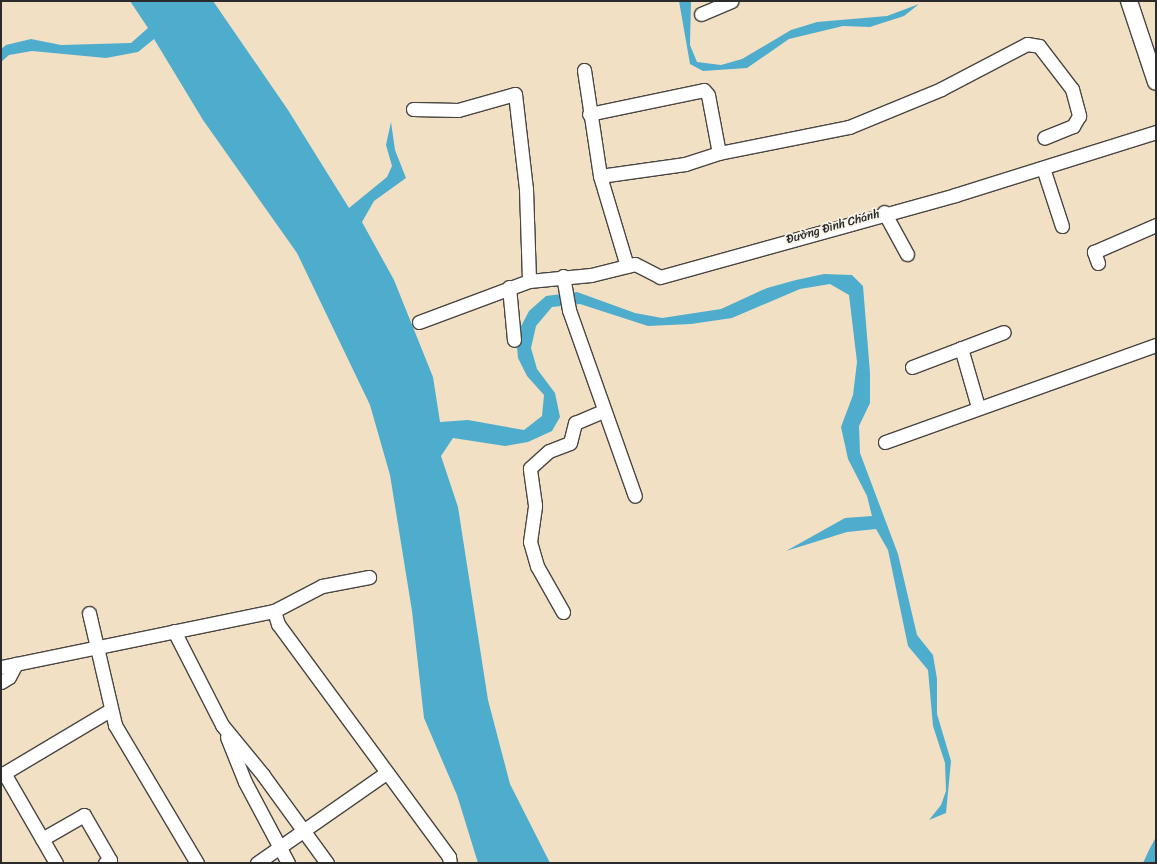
<!DOCTYPE html>
<meta charset="utf-8">
<style>
body{margin:0}
#map{position:relative;width:1157px;height:864px;overflow:hidden;background:#f2e0c4;font-family:Sriracha,sans-serif}
div>[style]{position:absolute}
[style*='--x']{left:calc(var(--x)*1px);top:calc(var(--y)*1px);width:calc(var(--w)*1px);rotate:calc(var(--a)*1deg)}
.water>*{inset:0;background:#4eadcd}
.roads{filter:drop-shadow(1px 0 #494642) drop-shadow(-1px 0 #494642) drop-shadow(0 1px #494642) drop-shadow(0 -1px #494642)}
.minor>*{height:13px;margin:-6.5px;padding:0 6.5px;transform-origin:6.5px;border-radius:6.5px;background:#fff}
.major>*{height:16px;margin:-8px;padding:0 8px;transform-origin:8px;border-radius:8px;background:#fff}
span{translate:-50% -50%;white-space:nowrap;text-align:center;line-height:1.15;-webkit-text-stroke:3.5px #f7f3e8;paint-order:stroke}
.street-label{font-size:12px;color:#2b2b2b}
.frame{position:absolute;inset:0;border:2px solid #2b2b2b;pointer-events:none}
</style>
<div id="map">
<div class="water">
<i style="clip-path:polygon(130px 1px,213px 1px,288px 110px,349px 208px,387px 177px,392px 166px,386px 145px,391px 122px,395px 150px,406px 178px,374px 201px,362px 222px,394px 280px,433px 377px,440px 422px,468px 420px,524px 430px,542px 416px,544px 395px,527px 376px,518px 358px,516px 336px,529px 311px,546px 296px,577px 292px,635px 313px,662px 318px,721px 309px,767px 288px,796px 280px,824px 274px,852px 275px,863px 286px,870px 373px,870px 403px,859px 426px,860px 453px,898px 554px,917px 635px,933px 655px,937px 679px,937px 714px,951px 761px,946px 813px,929px 820px,941px 805px,946px 791px,945px 763px,933px 726px,928px 670px,908px 646px,888px 550px,876px 529px,847px 532px,786px 551px,845px 518px,872px 516px,867px 496px,848px 459px,841px 427px,853px 395px,857px 362px,849px 295px,830px 284px,800px 289px,732px 318px,691px 324px,648px 326px,580px 304px,552px 307px,536px 326px,531px 348px,537px 369px,555px 393px,560px 417px,552px 431px,528px 442px,505px 446px,453px 438px,441px 456px,458px 507px,488px 700px,510px 784px,550px 863px,478px 863px,457px 795px,424px 718px,412px 611px,390px 475px,370px 405px,297px 253px,203px 120px,154px 39px,138px 52px,106px 58px,32px 51px,9px 55px,1px 62px,1px 49px,6px 45px,31px 39px,61px 45px,131px 43px,148px 28px)"></i>
<i style="clip-path:polygon(679px 1px,691px 1px,690px 45px,697px 62px,721px 65px,742px 59px,791px 30px,817px 22px,887px 16px,919px 4px,904px 16px,870px 27px,843px 26px,789px 39px,747px 68px,703px 71px,690px 64px)"></i>
<i style="clip-path:polygon(1156px 837px,1156px 863px,1143px 863px,1149px 850px)"></i>
</div>
<div class="roads">
<div class="minor">
<i style="--x:701;--y:14;--w:33;--a:-23"></i>
<i style="--x:584;--y:70;--w:107;--a:81.4"></i>
<i style="--x:600;--y:176;--w:94;--a:73.3"></i>
<i style="--x:413;--y:109;--w:45;--a:1.3"></i>
<i style="--x:458;--y:110;--w:59;--a:-15.7"></i>
<i style="--x:515;--y:94;--w:96;--a:83.4"></i>
<i style="--x:526;--y:189;--w:92;--a:88.1"></i>
<i style="--x:589;--y:114;--w:117;--a:-11.8"></i>
<i style="--x:704;--y:90;--w:6;--a:51"></i>
<i style="--x:708;--y:95;--w:59;--a:79.3"></i>
<i style="--x:1043;--y:168;--w:61;--a:71.9"></i>
<i style="--x:600;--y:176;--w:86;--a:-8"></i>
<i style="--x:685;--y:164;--w:36;--a:-18"></i>
<i style="--x:719;--y:153;--w:133;--a:-11.3"></i>
<i style="--x:849;--y:127;--w:100;--a:-22.4"></i>
<i style="--x:941;--y:89;--w:97;--a:-27.6"></i>
<i style="--x:1027;--y:44;--w:12;--a:9"></i>
<i style="--x:1039;--y:46;--w:54;--a:52.5"></i>
<i style="--x:1072;--y:89;--w:28;--a:75"></i>
<i style="--x:1079;--y:116;--w:12;--a:121"></i>
<i style="--x:1073;--y:126;--w:31;--a:158"></i>
<i style="--x:884;--y:212;--w:48;--a:61.3"></i>
<i style="--x:1098;--y:263;--w:12;--a:-110"></i>
<i style="--x:1094;--y:252;--w:68;--a:-23.5"></i>
<i style="--x:563;--y:276;--w:35;--a:80"></i>
<i style="--x:569;--y:310;--w:197;--a:70.5"></i>
<i style="--x:509;--y:287;--w:53;--a:84.6"></i>
<i style="--x:419;--y:322;--w:117;--a:-20.4"></i>
<i style="--x:529;--y:281;--w:62;--a:-5.5"></i>
<i style="--x:591;--y:275;--w:45;--a:-14"></i>
<i style="--x:635;--y:264;--w:28;--a:27"></i>
<i style="--x:660;--y:277;--w:306;--a:-15.5"></i>
<i style="--x:955;--y:195;--w:211;--a:-17.4"></i>
<i style="--x:961;--y:348;--w:61;--a:73.9"></i>
<i style="--x:912;--y:367;--w:98;--a:-20.8"></i>
<i style="--x:885;--y:442;--w:288;--a:-19.7"></i>
<i style="--x:274;--y:611;--w:14;--a:73"></i>
<i style="--x:278;--y:624;--w:289;--a:53.7"></i>
<i style="--x:449;--y:857;--w:6;--a:81"></i>
<i style="--x:563;--y:612;--w:53;--a:-119.5"></i>
<i style="--x:537;--y:566;--w:25;--a:-106"></i>
<i style="--x:530;--y:542;--w:37;--a:-82"></i>
<i style="--x:535;--y:505;--w:37;--a:-98"></i>
<i style="--x:530;--y:468;--w:25;--a:-42"></i>
<i style="--x:549;--y:451;--w:22;--a:-21"></i>
<i style="--x:570;--y:443;--w:21;--a:-76"></i>
<i style="--x:575;--y:423;--w:30;--a:-23"></i>
<i style="--x:89;--y:613;--w:115;--a:76.9"></i>
<i style="--x:115;--y:725;--w:161;--a:59.3"></i>
<i style="--x:174;--y:631;--w:106;--a:62.9"></i>
<i style="--x:222;--y:725;--w:65;--a:50.6"></i>
<i style="--x:263;--y:775;--w:109;--a:54"></i>
<i style="--x:1;--y:667;--w:279;--a:-11.6"></i>
<i style="--x:274;--y:611;--w:54;--a:-27.5"></i>
<i style="--x:322;--y:586;--w:48;--a:-10.8"></i>
<i style="--x:1;--y:682;--w:9;--a:-32"></i>
<i style="--x:9;--y:677;--w:15;--a:-62"></i>
<i style="--x:227;--y:737;--w:48;--a:68.2"></i>
<i style="--x:245;--y:782;--w:92;--a:62"></i>
<i style="--x:4;--y:773;--w:104;--a:60"></i>
<i style="--x:1;--y:775;--w:127;--a:-30.8"></i>
<i style="--x:42;--y:839;--w:48;--a:-29.7"></i>
<i style="--x:84;--y:815;--w:52;--a:60"></i>
<i style="--x:110;--y:860;--w:6;--a:149"></i>
<i style="--x:257;--y:863;--w:157;--a:-34.9"></i>
</div>
<div class="major">
<i style="--x:1129;--y:1;--w:85;--a:71.6"></i>
</div>
</div>
<div class="street-label">
<span style="left:833px;top:227px;rotate:-16deg">Đường Đình Chánh</span>
</div>
<div class="frame"></div>
</div>
